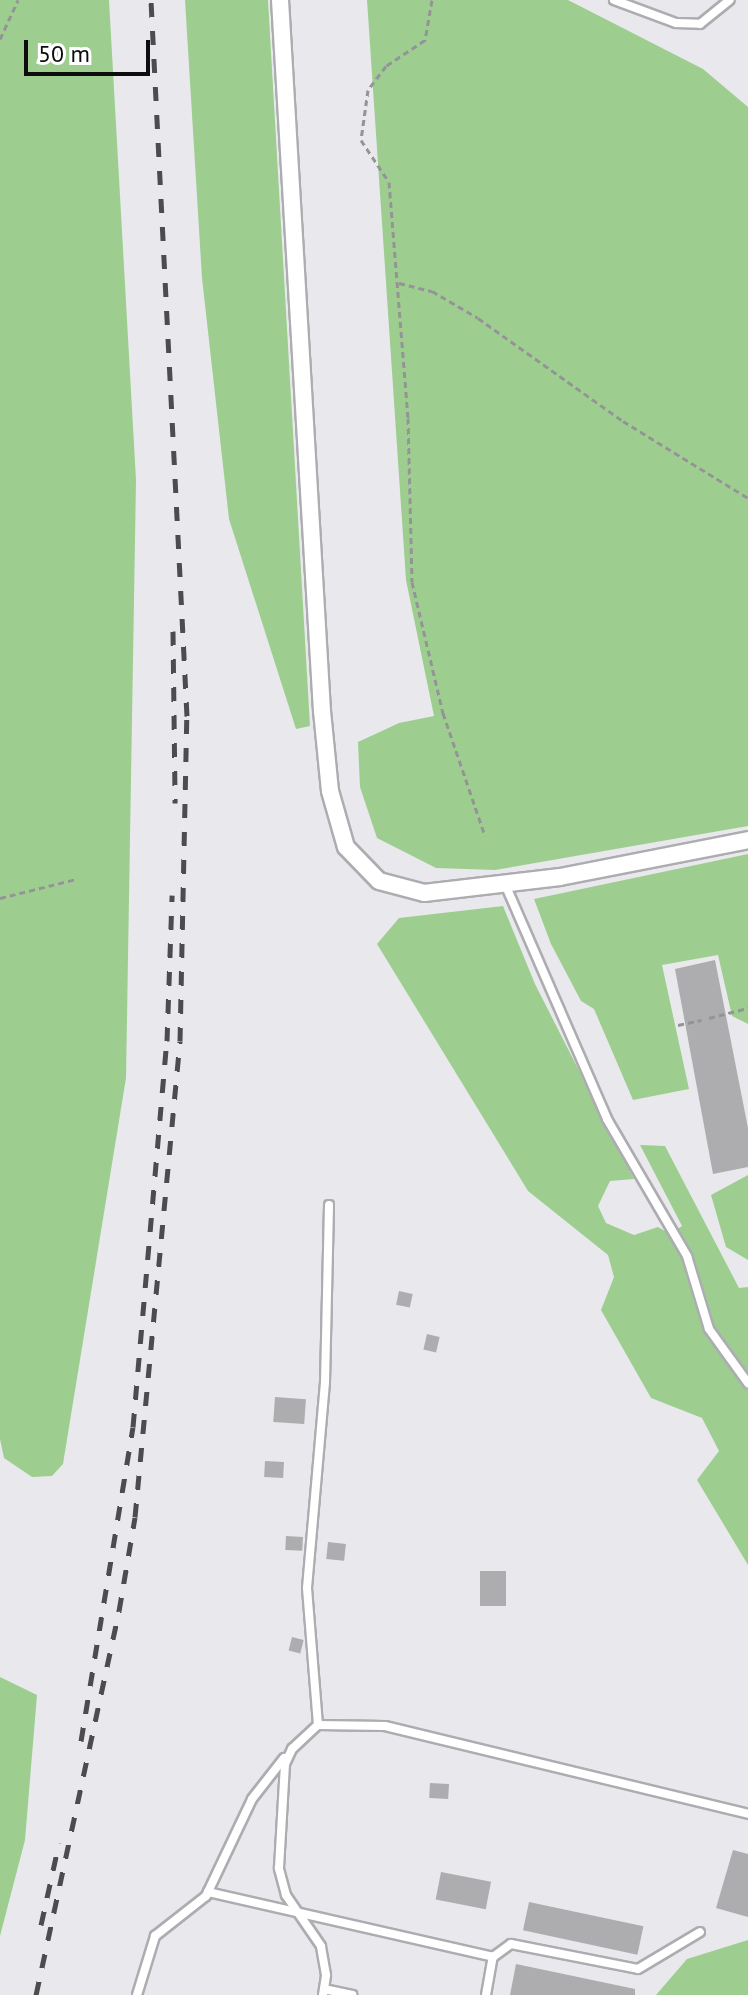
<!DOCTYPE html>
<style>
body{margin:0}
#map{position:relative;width:748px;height:1995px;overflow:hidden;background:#e9e9ed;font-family:"PT Sans",sans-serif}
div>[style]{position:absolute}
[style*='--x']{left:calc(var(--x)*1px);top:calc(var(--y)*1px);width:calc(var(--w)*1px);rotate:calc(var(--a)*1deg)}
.green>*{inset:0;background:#9dce90}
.building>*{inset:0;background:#adadb0;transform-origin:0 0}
.path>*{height:3px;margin-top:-1.5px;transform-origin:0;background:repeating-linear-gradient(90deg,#949497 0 6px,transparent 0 10px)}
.roads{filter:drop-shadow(2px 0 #adadb1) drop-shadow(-2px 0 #adadb1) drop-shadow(0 2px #adadb1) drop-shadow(0 -2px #adadb1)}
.service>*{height:8px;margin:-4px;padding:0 4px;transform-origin:4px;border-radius:4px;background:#fff}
.minor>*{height:16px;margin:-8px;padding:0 8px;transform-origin:8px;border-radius:8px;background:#fff}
.rail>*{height:5px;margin-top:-2.5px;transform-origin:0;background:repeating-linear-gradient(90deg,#4c4c4e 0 14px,transparent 0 28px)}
span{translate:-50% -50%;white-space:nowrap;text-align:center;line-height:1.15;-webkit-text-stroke:6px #fff;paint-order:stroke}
.scale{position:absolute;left:24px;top:40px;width:126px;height:36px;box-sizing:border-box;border:4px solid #0d0d0e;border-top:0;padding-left:10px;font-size:24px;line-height:28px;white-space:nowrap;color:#0d0d0e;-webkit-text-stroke:6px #fff;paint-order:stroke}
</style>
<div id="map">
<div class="green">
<i style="clip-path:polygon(0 0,109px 0,136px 480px,126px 1078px,63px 1464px,52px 1476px,32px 1477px,4px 1458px,0 1439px)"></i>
<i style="clip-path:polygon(185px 0,268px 0,310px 726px,296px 729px,229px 519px,202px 278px)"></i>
<i style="clip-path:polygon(367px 0,568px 0,703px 69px,748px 107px,748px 826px,495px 870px,436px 868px,377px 838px,360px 787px,358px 742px,399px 723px,434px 716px,406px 580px)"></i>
<i style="clip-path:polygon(748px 854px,748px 1024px,732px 1016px,718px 955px,662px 965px,689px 1089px,633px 1100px,594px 1009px,581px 1001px,551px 944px,534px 899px)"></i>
<i style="clip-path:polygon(503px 906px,535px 984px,634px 1179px,610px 1181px,598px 1206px,606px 1223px,634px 1235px,658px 1227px,670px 1234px,682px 1226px,640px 1145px,665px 1146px,739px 1288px,748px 1287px,748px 1565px,697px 1480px,719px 1451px,702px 1418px,651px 1398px,601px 1310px,614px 1277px,608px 1255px,528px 1191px,377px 944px,399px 918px)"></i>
<i style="clip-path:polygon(748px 1175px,748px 1260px,726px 1247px,711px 1195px)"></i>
<i style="clip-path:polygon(0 1677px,37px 1695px,25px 1840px,0 1936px)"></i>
<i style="clip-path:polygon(748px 1940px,748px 1995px,656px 1995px,687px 1959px)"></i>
</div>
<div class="building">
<i style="clip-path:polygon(715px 960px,748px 1128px,748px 1167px,713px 1174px,675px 969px)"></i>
<i style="left:399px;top:1291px;width:14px;height:14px;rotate:12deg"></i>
<i style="left:427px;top:1334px;width:13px;height:16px;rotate:13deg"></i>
<i style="left:275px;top:1397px;width:31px;height:25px;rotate:4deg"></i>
<i style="left:265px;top:1461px;width:19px;height:16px;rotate:3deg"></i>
<i style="left:286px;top:1536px;width:17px;height:14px;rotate:3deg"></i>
<i style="left:328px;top:1542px;width:18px;height:17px;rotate:6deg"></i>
<i style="left:480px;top:1571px;width:26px;height:35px"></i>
<i style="left:292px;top:1637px;width:12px;height:14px;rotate:14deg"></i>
<i style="left:430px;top:1783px;width:19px;height:15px;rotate:3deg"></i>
<i style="clip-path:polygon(733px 1850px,748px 1854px,748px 1917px,716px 1908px)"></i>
<i style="left:441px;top:1872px;width:51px;height:28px;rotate:11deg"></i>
<i style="left:529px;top:1902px;width:117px;height:29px;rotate:12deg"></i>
<i style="clip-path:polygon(516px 1964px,635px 1989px,635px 1995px,510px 1995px)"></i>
</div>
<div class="path">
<i style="--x:432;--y:0;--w:41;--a:99.9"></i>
<i style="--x:425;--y:40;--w:47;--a:146.3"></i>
<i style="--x:386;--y:66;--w:30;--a:127"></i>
<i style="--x:368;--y:90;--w:50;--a:98"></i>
<i style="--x:361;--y:140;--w:50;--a:56.3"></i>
<i style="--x:389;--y:182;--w:237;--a:85.4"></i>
<i style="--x:408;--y:418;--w:164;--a:88.6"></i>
<i style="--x:412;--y:582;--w:135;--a:76.7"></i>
<i style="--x:443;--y:713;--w:130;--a:71.1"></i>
<i style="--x:0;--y:39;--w:43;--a:-65.2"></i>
<i style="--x:399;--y:283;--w:34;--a:14"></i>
<i style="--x:432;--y:291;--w:53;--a:30.4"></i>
<i style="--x:478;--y:318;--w:178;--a:35.4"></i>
<i style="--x:623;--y:421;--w:147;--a:31.6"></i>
<i style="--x:0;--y:898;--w:78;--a:-14"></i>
<i style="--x:709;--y:1018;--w:40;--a:-14.4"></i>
<i style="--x:678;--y:1025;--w:24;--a:-12"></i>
</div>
<div class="roads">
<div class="service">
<i style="--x:614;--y:0;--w:66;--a:20.4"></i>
<i style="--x:676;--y:23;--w:24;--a:2"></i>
<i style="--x:700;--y:24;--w:38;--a:-39"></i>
<i style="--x:505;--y:884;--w:256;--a:66.5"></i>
<i style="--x:607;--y:1119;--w:159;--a:59.7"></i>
<i style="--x:687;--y:1256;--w:76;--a:73.2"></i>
<i style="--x:709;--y:1329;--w:67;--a:54.2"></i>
<i style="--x:318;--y:1725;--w:137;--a:-94.6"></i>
<i style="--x:307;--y:1588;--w:207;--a:-85"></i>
<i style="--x:325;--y:1382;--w:177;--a:-88.7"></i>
<i style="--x:208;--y:1892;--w:292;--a:12.8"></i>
<i style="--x:324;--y:1989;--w:29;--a:12"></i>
<i style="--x:137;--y:1995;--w:62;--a:-73"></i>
<i style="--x:155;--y:1936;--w:65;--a:-38.1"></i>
<i style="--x:206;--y:1896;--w:107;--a:-64.6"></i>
<i style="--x:252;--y:1799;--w:52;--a:-52"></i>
<i style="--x:323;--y:1995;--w:20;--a:-81"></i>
<i style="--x:326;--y:1975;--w:29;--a:-100"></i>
<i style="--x:321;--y:1946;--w:62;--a:-124.5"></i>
<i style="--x:286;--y:1895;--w:28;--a:-105"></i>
<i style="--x:279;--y:1868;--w:104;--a:-86.7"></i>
<i style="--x:285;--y:1764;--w:17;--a:-65"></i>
<i style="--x:292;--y:1749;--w:35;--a:-43"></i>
<i style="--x:318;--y:1725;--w:67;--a:0.9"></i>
<i style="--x:385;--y:1726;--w:374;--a:13.6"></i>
<i style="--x:486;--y:1995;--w:39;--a:-80"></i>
<i style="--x:493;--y:1957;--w:22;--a:-36"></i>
<i style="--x:511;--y:1944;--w:129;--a:11.1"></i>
<i style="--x:638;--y:1969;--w:72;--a:-30.8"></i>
</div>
<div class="minor">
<i style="--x:280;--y:0;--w:712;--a:86.62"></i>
<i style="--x:322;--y:711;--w:80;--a:84.3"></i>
<i style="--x:330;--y:791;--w:58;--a:74.1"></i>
<i style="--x:346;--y:847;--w:47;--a:45.9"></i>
<i style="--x:379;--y:881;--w:47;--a:14.9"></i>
<i style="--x:424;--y:893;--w:137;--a:-6.7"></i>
<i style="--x:560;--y:877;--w:192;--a:-11.1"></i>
</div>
</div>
<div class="rail">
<i style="--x:173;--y:631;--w:172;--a:89.3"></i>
<i style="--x:81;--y:1741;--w:318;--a:-80.6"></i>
<i style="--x:133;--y:1427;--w:387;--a:-85"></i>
<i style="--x:167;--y:1041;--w:146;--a:-88"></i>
<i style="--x:41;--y:1925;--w:84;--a:-77.6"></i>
<i style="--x:36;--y:1995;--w:393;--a:-77.8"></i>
<i style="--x:119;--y:1611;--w:95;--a:-80.3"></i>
<i style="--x:135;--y:1517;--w:478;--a:-84.6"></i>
<i style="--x:180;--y:1041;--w:325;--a:-88.8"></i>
<i style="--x:187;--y:716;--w:717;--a:-92.88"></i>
</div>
<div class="scale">50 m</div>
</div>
